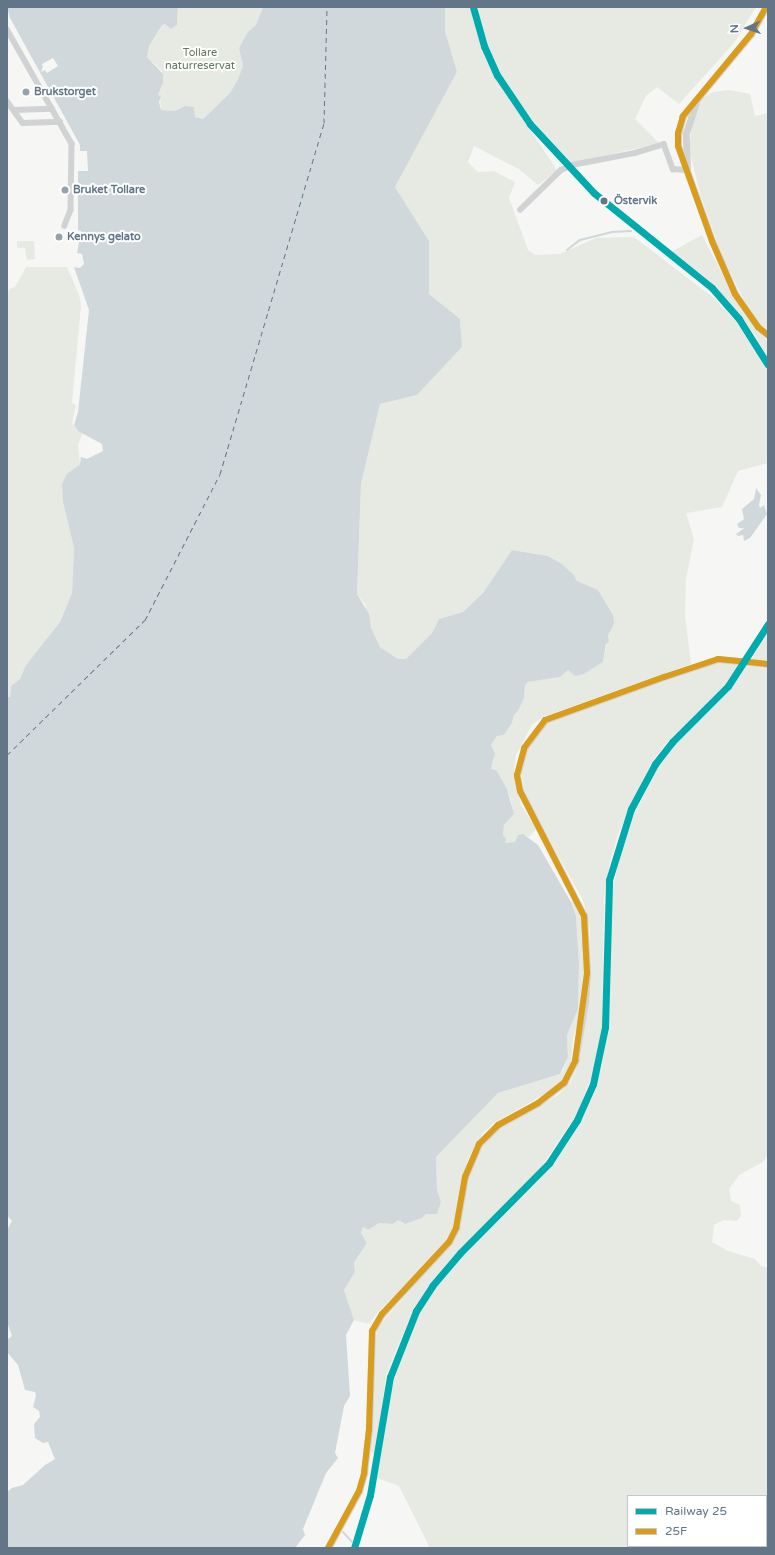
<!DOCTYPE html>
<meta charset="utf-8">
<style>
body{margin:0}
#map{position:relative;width:775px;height:1555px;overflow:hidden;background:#f6f6f4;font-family:"Varela Round",sans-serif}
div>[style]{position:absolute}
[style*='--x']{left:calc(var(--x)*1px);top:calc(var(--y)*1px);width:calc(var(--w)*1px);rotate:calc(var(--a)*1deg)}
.green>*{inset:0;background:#e6eae2}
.water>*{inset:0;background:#d0d8db}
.pier>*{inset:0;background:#f6f6f4}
.stream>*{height:2px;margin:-1px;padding:0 1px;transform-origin:1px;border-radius:1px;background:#d0d8db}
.ferry>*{height:1px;margin-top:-0.5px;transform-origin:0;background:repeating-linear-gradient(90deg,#5f7983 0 5px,transparent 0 9px)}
.minor>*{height:5.5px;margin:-2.75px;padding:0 2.75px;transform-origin:2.75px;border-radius:2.75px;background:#d1d2d3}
.tertiary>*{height:7px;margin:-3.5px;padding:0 3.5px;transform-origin:3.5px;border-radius:3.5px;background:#d1d2d3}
.bus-1>*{height:6px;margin:-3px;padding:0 3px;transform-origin:3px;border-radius:3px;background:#d99c1b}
.rail-1>*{height:7px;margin:-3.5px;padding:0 3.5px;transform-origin:3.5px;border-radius:3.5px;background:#00aaad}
.dots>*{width:11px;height:11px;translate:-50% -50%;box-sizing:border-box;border:2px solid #fff;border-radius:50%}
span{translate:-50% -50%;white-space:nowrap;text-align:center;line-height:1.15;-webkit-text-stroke:4px #fff;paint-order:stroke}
.park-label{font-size:11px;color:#64795f}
.poi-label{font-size:11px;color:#637687;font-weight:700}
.left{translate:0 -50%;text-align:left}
.stop-label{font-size:11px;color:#637687;font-weight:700}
.frame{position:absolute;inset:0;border:8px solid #637687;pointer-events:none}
.legend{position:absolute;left:627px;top:1495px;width:140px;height:52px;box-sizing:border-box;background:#fff;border:1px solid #c1c8cf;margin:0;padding:5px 7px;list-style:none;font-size:12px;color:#637687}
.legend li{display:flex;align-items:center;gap:8px;height:20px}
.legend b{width:20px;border:1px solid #c1c8cf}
.north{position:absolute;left:727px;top:8px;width:40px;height:40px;-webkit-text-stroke:3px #fff;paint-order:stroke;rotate:267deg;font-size:11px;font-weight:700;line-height:16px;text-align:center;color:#637687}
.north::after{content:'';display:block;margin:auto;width:14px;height:18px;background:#637687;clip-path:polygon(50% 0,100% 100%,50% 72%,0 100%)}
</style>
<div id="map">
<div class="green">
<i style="clip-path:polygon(178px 7px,263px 7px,256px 25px,247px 33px,239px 48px,243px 66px,238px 79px,230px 93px,203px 119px,195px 117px,194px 107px,183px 107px,175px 111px,161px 110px,160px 96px,158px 95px,162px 86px,162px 71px,147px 57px,149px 46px,162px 25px,165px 24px,171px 29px,177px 25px)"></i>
<i style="clip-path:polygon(445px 7px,471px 7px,477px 33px,496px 79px,557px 170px,538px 185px,519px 169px,474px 146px,468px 162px,478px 172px,494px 171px,515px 182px,509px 198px,528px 250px,535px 255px,560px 254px,596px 238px,634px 237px,715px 299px,747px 334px,768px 373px,768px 463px,738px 471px,722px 507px,686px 513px,694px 539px,686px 579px,685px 615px,691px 664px,543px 717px,532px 725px,516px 755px,514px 771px,521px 805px,536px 829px,529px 837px,523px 835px,515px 842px,505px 843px,503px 835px,504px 825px,514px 814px,510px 796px,491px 770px,494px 760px,491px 745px,497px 736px,504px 735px,512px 723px,514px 715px,518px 711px,524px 698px,525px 685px,528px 682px,560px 677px,567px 670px,584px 674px,603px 662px,613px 615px,598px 590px,577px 581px,574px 575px,562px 564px,548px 556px,512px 550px,483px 593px,463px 612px,439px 619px,432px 633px,406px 659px,398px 659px,380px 647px,372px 632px,365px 604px,357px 594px,361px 484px,380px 404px,417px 395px,462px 347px,460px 319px,429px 294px,429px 241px,395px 187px,457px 72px,445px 31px)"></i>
<i style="clip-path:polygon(476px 7px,756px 7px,734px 43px,679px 104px,657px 87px,646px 96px,635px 119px,659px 143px,569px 164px,529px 116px,501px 76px,486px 41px)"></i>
<i style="clip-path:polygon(729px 90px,750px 94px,755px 116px,768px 113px,768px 330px,761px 325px,744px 300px,723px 258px,701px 197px,689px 149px,693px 118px,701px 99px,713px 92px)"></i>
<i style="clip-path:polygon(702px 235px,741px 310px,768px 342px,768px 359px,755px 335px,728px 300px,671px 252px)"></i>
<i style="clip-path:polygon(17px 241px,34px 241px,35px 259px,27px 260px,25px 248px,17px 248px)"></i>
<i style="clip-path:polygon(26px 267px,67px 267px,79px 295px,81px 305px,72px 403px,76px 405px,72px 423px,78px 431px,83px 432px,78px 445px,80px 464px,67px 474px,63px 502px,74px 548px,72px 593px,60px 622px,26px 665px,20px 679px,11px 686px,10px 697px,7px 697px,7px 300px,9px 289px,15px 287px)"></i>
<i style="clip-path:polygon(768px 631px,768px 660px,751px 661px)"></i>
<i style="clip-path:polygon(718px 663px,741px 663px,726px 684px,669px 740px,651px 763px,618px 834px,610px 861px,604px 898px,602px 1026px,595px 1067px,578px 1112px,535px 1176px,458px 1251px,430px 1284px,413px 1310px,386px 1375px,375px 1455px,371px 1452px,374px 1342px,379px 1326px,454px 1240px,459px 1229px,472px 1164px,490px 1136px,501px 1128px,558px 1095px,570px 1083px,576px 1070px,588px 1005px,590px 929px,583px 900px,525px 797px,521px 769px,526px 751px,547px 722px)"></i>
<i style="clip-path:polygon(evenodd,746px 666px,768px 668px,768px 1155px,763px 1162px,739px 1175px,729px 1189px,731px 1201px,740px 1205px,741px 1216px,737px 1221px,724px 1220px,714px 1225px,712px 1242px,728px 1251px,755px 1259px,761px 1266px,768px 1268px,768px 1548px,430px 1548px,399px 1486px,377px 1478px,385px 1417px,401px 1352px,422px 1306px,435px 1286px,463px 1253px,539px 1180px,566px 1145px,584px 1113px,602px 1066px,608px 1029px,611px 898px,624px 836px,658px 766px,674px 744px,731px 687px,746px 666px,628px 1496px,766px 1496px,766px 1546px,628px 1546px,628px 1496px)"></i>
<i style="clip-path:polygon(576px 901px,581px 914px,585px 974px,580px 1017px,573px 1038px,571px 1064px,562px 1081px,550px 1091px,494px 1123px,483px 1133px,468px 1159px,454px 1227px,448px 1241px,378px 1312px,369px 1324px,354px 1320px,344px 1290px,355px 1272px,354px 1264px,367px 1243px,361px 1233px,363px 1227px,368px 1230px,379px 1223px,393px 1224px,398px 1220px,404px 1224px,422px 1218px,426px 1214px,437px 1214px,441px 1202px,437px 1190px,436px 1157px,498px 1093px,560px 1074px,563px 1071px,568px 1057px,567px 1035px,578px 1009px,579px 963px,576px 916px,571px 902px)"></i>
</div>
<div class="water">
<i style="clip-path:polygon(7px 7px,178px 7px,177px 25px,171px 29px,165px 24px,162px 25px,149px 46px,147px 57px,163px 74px,163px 83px,158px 95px,161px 96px,159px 102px,161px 110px,175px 111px,185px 106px,194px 107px,195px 117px,203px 119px,230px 93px,238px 79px,243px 66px,239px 48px,247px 33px,256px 25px,263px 7px,445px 7px,445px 31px,457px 72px,395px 187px,429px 241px,429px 294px,460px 319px,462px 347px,417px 395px,380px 404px,361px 484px,357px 594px,369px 614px,371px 628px,380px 647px,398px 659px,406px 659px,432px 633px,439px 619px,463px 612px,483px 593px,512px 550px,548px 556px,562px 564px,574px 575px,577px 581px,598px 590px,613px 615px,614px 623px,608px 636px,609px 642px,606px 644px,603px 662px,584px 674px,575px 676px,568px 670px,560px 677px,528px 682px,525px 685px,524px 698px,518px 711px,514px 715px,512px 723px,504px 735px,497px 736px,491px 745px,495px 754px,491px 769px,496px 770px,507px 789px,514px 814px,504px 825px,503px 835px,506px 839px,505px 843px,515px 842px,518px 835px,523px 834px,538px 845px,571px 902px,576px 916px,579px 963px,578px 1009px,567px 1035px,568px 1057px,560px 1074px,498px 1093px,436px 1157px,437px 1190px,441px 1202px,437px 1214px,426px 1214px,422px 1218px,405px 1224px,398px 1220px,393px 1224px,379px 1223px,368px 1230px,363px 1227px,361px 1233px,367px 1243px,354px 1263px,355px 1272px,344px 1290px,354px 1320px,346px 1335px,350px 1396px,344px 1406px,335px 1453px,338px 1458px,326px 1473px,303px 1529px,305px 1535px,295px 1548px,7px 1548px,7px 1492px,12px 1488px,23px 1485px,45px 1465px,55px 1459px,48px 1442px,43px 1443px,35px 1438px,34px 1424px,40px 1417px,39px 1411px,33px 1407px,36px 1395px,35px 1392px,25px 1390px,18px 1365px,7px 1352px,7px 1340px,12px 1336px,7px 1322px,7px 1230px,12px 1221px,7px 1215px,7px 697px,10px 697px,11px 686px,20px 679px,26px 665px,60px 622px,72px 593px,74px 548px,63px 502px,62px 484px,67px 474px,80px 464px,81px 457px,87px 459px,103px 451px,102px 444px,78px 431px,74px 425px,78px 412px,89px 310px,74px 267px,80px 268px,84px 264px,82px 254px,77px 253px,81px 231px,78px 230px,78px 171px,88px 171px,87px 151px,80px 151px,80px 145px,10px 18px)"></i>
<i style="clip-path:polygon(756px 488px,761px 495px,759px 505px,760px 508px,764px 505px,767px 514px,750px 538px,744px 541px,743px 535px,738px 536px,736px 534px,744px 528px,739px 528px,737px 524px,744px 519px,742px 509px,754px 499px)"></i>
</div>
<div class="pier">
<i style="clip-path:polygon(53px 58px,58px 66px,47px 73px,45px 70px,41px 72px,43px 67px,42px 64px)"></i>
</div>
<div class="stream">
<i style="--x:567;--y:250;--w:16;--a:-38"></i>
<i style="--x:580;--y:240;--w:33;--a:-14"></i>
<i style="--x:612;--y:232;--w:19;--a:-3"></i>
<i style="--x:343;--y:1532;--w:13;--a:48"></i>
</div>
<div class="ferry">
<i style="--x:7;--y:755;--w:193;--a:-44.4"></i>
<i style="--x:145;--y:620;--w:164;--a:-62.8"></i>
<i style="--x:220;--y:474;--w:366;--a:-73.5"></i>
<i style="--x:324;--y:123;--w:116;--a:-88.5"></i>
</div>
<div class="minor">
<i style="--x:7;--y:29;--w:132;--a:60.5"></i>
<i style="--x:72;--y:144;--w:66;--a:90.9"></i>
<i style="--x:71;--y:210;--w:17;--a:111"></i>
<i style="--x:7;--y:101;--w:27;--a:54"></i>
<i style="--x:23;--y:123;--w:37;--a:-2"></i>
<i style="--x:14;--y:110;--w:38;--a:-2"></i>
<i style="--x:520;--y:210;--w:57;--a:-44.3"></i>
<i style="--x:561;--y:170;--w:12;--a:-24"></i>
<i style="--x:572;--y:165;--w:64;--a:-10.8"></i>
<i style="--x:635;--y:153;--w:30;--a:-17"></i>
<i style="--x:664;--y:144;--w:27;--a:70"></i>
<i style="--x:673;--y:169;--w:14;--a:4"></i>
</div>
<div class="tertiary">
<i style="--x:766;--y:7;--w:31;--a:119"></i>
<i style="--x:751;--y:34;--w:107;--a:129.7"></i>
<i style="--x:683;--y:116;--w:18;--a:106"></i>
<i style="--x:678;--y:133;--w:13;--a:90"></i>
<i style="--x:678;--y:146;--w:101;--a:70.3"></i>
<i style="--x:712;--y:241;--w:58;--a:66.5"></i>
<i style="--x:735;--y:294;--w:40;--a:55.1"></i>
<i style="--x:758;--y:327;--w:13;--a:39"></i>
<i style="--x:687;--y:170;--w:37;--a:-92"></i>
<i style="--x:686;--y:133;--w:32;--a:-72"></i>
<i style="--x:328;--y:1548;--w:65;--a:-61.5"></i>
<i style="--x:359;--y:1491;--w:19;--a:-74"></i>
<i style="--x:364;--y:1473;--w:44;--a:-83.5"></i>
<i style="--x:369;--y:1429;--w:98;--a:-88.2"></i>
<i style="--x:372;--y:1331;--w:20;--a:-60"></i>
<i style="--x:382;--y:1314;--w:98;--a:-47.1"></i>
<i style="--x:449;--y:1242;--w:16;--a:-63"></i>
<i style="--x:456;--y:1228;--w:52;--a:-80"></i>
<i style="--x:465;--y:1177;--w:36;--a:-67"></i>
<i style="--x:479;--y:1144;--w:27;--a:-45"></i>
<i style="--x:498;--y:1125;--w:46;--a:-28.8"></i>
<i style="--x:538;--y:1103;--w:33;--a:-38"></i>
<i style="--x:564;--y:1083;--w:25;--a:-63"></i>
<i style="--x:575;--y:1061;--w:61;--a:-80.5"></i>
<i style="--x:585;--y:1001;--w:28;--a:-86"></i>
<i style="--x:587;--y:973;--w:57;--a:-93"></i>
<i style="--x:584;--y:916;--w:140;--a:-117.1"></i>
<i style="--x:520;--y:791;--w:16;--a:-101"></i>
<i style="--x:517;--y:775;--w:28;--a:-75"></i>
<i style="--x:524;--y:748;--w:35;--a:-53"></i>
<i style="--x:545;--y:720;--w:127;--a:-19.9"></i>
<i style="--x:664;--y:677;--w:57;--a:-18.4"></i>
<i style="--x:718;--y:659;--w:50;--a:5.7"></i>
</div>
<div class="bus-1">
<i style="--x:766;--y:7;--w:31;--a:119"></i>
<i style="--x:751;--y:34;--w:107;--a:129.7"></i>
<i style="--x:683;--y:116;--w:18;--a:106"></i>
<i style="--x:678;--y:133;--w:13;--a:90"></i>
<i style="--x:678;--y:146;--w:101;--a:70.3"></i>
<i style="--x:712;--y:241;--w:58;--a:66.5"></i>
<i style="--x:735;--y:294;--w:40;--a:55.1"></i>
<i style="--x:758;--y:327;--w:13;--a:39"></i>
<i style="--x:328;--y:1548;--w:65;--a:-61.5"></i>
<i style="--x:359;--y:1491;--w:19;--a:-74"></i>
<i style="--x:364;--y:1473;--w:44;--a:-83.5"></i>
<i style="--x:369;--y:1429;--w:98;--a:-88.2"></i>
<i style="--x:372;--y:1331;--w:20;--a:-60"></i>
<i style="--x:382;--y:1314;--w:98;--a:-47.1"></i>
<i style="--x:449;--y:1242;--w:16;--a:-63"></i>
<i style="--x:456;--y:1228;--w:52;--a:-80"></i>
<i style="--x:465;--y:1177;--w:36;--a:-67"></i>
<i style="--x:479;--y:1144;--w:27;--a:-45"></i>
<i style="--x:498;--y:1125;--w:46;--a:-28.8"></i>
<i style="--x:538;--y:1103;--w:33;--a:-38"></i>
<i style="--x:564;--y:1083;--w:25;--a:-63"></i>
<i style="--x:575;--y:1061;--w:89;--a:-82.2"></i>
<i style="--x:587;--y:973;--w:57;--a:-93"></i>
<i style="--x:584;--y:916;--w:140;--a:-117.1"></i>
<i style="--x:520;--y:791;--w:16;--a:-101"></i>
<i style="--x:517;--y:775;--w:28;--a:-75"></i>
<i style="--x:524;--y:748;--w:35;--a:-53"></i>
<i style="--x:545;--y:720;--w:127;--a:-19.9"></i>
<i style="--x:664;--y:677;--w:57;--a:-18.4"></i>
<i style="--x:718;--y:659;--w:50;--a:5.7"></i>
</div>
<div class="rail-1">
<i style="--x:473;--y:7;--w:41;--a:74.2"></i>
<i style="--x:484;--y:46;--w:32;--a:66"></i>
<i style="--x:497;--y:75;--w:59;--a:56"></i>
<i style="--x:530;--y:124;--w:94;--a:47.2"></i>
<i style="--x:594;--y:193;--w:151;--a:38.8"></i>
<i style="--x:712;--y:288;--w:41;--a:48.9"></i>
<i style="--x:739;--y:319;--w:54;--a:57.8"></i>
<i style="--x:354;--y:1548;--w:55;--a:-73.2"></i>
<i style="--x:370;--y:1495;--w:120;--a:-80.4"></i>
<i style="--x:390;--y:1377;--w:71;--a:-68.5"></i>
<i style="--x:416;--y:1311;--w:30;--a:-57"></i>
<i style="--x:432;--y:1286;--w:43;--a:-49.7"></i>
<i style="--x:460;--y:1253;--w:127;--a:-45.3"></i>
<i style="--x:549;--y:1163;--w:51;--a:-56.9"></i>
<i style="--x:577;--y:1120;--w:39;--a:-66"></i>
<i style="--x:593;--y:1084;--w:58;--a:-78.1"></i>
<i style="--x:605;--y:1027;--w:147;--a:-88.4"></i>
<i style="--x:609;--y:880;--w:74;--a:-72.8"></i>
<i style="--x:631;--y:809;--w:51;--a:-61.9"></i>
<i style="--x:655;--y:764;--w:28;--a:-52"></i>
<i style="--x:672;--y:742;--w:79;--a:-45"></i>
<i style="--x:728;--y:686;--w:74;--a:-57.2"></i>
</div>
<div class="dots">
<i style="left:26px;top:92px;background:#96a3ad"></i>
<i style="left:65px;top:190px;background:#96a3ad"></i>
<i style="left:604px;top:201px;background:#637687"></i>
<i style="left:59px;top:237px;background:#96a3ad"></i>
</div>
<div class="park-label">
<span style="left:200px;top:60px">Tollare<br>naturreservat</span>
</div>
<div class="poi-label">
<span class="left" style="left:34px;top:92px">Brukstorget</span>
<span class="left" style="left:73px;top:190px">Bruket Tollare</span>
<span class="left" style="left:67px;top:237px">Kennys gelato</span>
</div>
<div class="stop-label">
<span class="left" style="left:614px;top:201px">Östervik</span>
</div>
<div class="frame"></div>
<ul class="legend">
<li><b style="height:5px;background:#00aaad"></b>Railway 25</li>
<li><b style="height:5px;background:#d99c1b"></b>25F</li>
</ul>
<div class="north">N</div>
</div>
